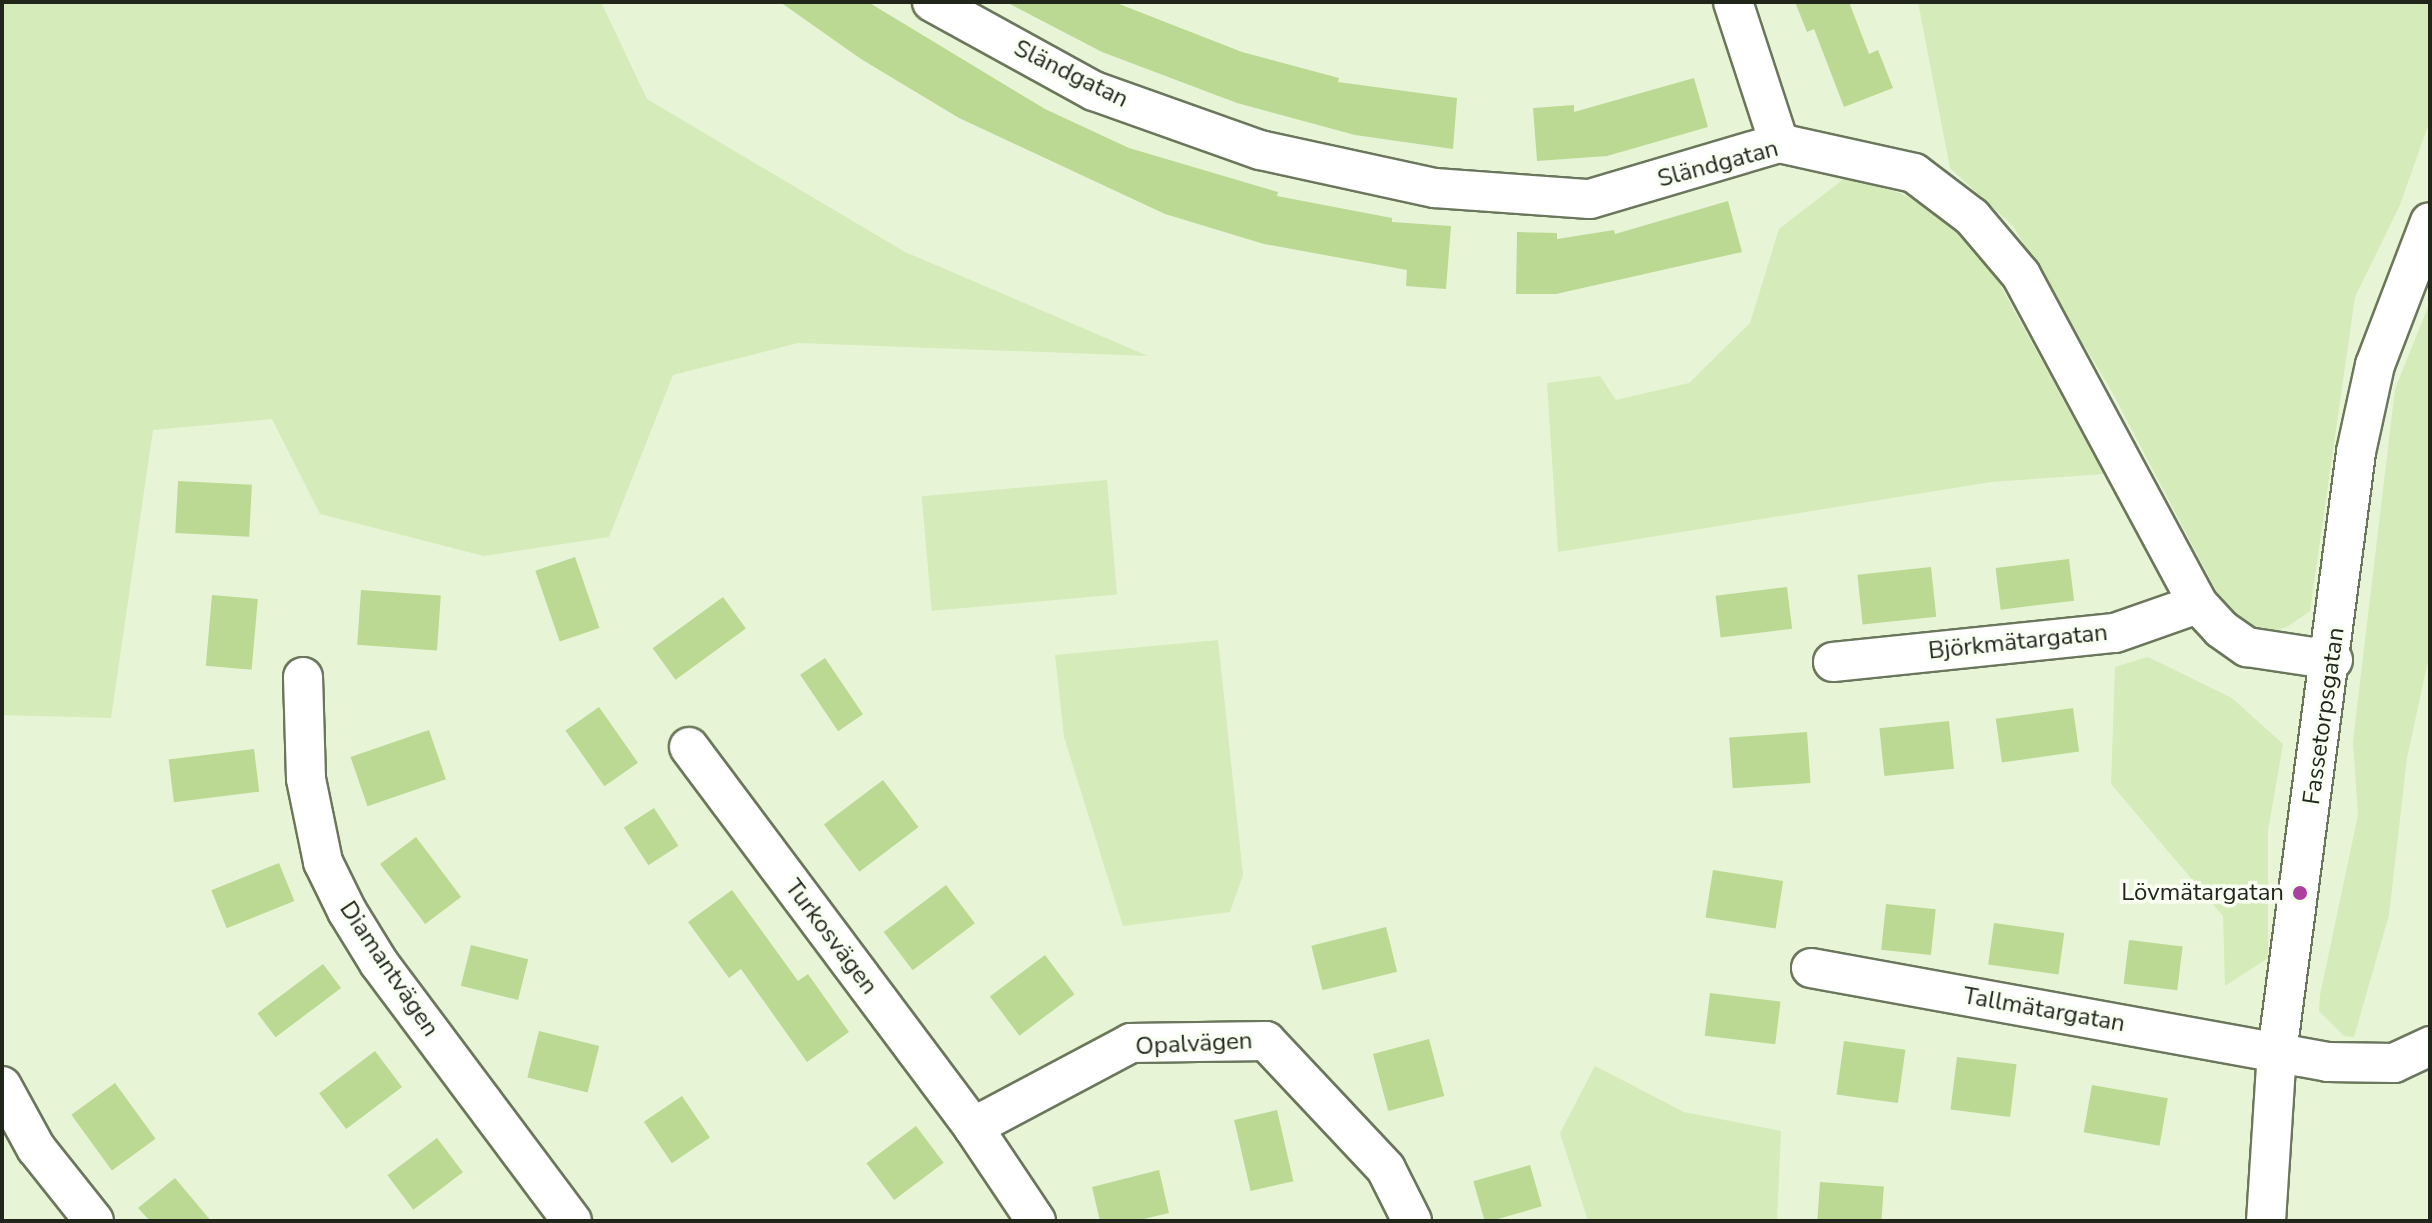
<!DOCTYPE html>
<meta charset="utf-8">
<style>
body{margin:0}
#map{position:relative;width:2432px;height:1223px;overflow:hidden;background:#e7f5d6;font-family:"Nunito Sans",sans-serif}
div>[style]{position:absolute}
[style*='--x']{left:calc(var(--x)*1px);top:calc(var(--y)*1px);width:calc(var(--w)*1px);rotate:calc(var(--a)*1deg)}
.green>*{inset:0;background:#d5ebb9;transform-origin:0 0}
.building>*{inset:0;background:#bbd993;transform-origin:0 0}
.roads{filter:drop-shadow(2px 0 #6b775c) drop-shadow(-2px 0 #6b775c) drop-shadow(0 2px #6b775c) drop-shadow(0 -2px #6b775c)}
.minor>*{height:38px;margin:-19px;padding:0 19px;transform-origin:19px;border-radius:19px;background:#fff}
.dots>*{width:22px;height:22px;translate:-50% -50%;box-sizing:border-box;border:4px solid #f9fff2;border-radius:50%}
span{translate:-50% -50%;white-space:nowrap;text-align:center;line-height:1.15;-webkit-text-stroke:7px #f9fff2;paint-order:stroke}
.street-label{font-size:24px;color:#21261b}
.poi-label{font-size:24px;color:#21261b}
.right{translate:-100% -50%;text-align:right}
.frame{position:absolute;inset:0;border:4px solid #21261b;pointer-events:none}
</style>
<div id="map">
<div class="green">
<i style="clip-path:polygon(2px 2px,601px 2px,647px 99px,905px 252px,1148px 356px,798px 343px,673px 375px,609px 537px,484px 556px,320px 514px,272px 419px,153px 430px,111px 718px,2px 715px)"></i>
<i style="clip-path:polygon(1918px 2px,2430px 2px,2430px 120px,2400px 205px,2355px 297px,2310px 611px,2287px 627px,2266px 633px,2243px 621px,2217px 592px,2111px 390px,2013px 226px,1950px 168px)"></i>
<i style="clip-path:polygon(1845px 178px,1900px 193px,1947px 217px,1999px 283px,2104px 474px,1991px 482px,1558px 552px,1547px 383px,1600px 376px,1616px 400px,1689px 383px,1750px 323px,1779px 229px)"></i>
<i style="clip-path:polygon(2430px 302px,2430px 652px,2407px 758px,2389px 915px,2354px 1037px,2344px 1036px,2319px 1011px,2320px 995px,2358px 815px,2353px 741px,2395px 389px)"></i>
<i style="left:1107px;top:480px;width:115px;height:186px;rotate:85deg"></i>
<i style="clip-path:polygon(1218px 640px,1243px 875px,1230px 912px,1123px 926px,1064px 737px,1055px 655px)"></i>
<i style="clip-path:polygon(2148px 657px,2232px 698px,2283px 744px,2268px 831px,2268px 958px,2225px 986px,2223px 916px,2111px 784px,2115px 667px)"></i>
<i style="clip-path:polygon(1595px 1066px,1684px 1112px,1781px 1131px,1777px 1221px,1588px 1221px,1560px 1133px)"></i>
</div>
<div class="building">
<i style="clip-path:polygon(780px 2px,868px 2px,1045px 109px,1129px 148px,1278px 192px,1277px 196px,1392px 218px,1392px 222px,1451px 226px,1446px 289px,1406px 286px,1407px 270px,1264px 244px,1165px 214px,959px 118px,861px 59px)"></i>
<i style="clip-path:polygon(1006px 2px,1114px 2px,1242px 52px,1339px 78px,1338px 82px,1457px 98px,1453px 149px,1355px 135px,1237px 103px,1102px 52px)"></i>
<i style="clip-path:polygon(1795px 2px,1849px 2px,1869px 54px,1878px 50px,1893px 88px,1844px 107px,1814px 29px,1807px 32px)"></i>
<i style="clip-path:polygon(1694px 78px,1708px 127px,1607px 156px,1537px 161px,1533px 108px,1574px 105px,1574px 112px)"></i>
<i style="clip-path:polygon(1728px 201px,1742px 252px,1556px 294px,1516px 294px,1517px 232px,1557px 233px,1557px 239px,1614px 230px,1615px 234px)"></i>
<i style="left:178px;top:481px;width:74px;height:52px;rotate:3deg"></i>
<i style="left:575px;top:557px;width:75px;height:42px;rotate:71deg"></i>
<i style="left:2069px;top:559px;width:42px;height:74px;rotate:83deg"></i>
<i style="left:1931px;top:567px;width:50px;height:74px;rotate:84deg"></i>
<i style="left:1787px;top:587px;width:42px;height:72px;rotate:83deg"></i>
<i style="left:361px;top:590px;width:80px;height:55px;rotate:4deg"></i>
<i style="left:212px;top:595px;width:46px;height:71px;rotate:5deg"></i>
<i style="left:723px;top:597px;width:39px;height:87px;rotate:54deg"></i>
<i style="left:825px;top:658px;width:68px;height:30px;rotate:56deg"></i>
<i style="left:599px;top:707px;width:68px;height:41px;rotate:55deg"></i>
<i style="left:2073px;top:708px;width:44px;height:78px;rotate:82deg"></i>
<i style="left:1949px;top:721px;width:48px;height:70px;rotate:84deg"></i>
<i style="left:429px;top:730px;width:52px;height:83px;rotate:71deg"></i>
<i style="left:1807px;top:732px;width:51px;height:78px;rotate:86deg"></i>
<i style="left:254px;top:749px;width:43px;height:86px;rotate:83deg"></i>
<i style="left:883px;top:780px;width:59px;height:74px;rotate:53deg"></i>
<i style="left:654px;top:808px;width:45px;height:36px;rotate:57deg"></i>
<i style="left:416px;top:837px;width:75px;height:45px;rotate:53deg"></i>
<i style="left:279px;top:863px;width:41px;height:73px;rotate:68deg"></i>
<i style="left:1713px;top:870px;width:71px;height:48px;rotate:9deg"></i>
<i style="left:946px;top:885px;width:48px;height:78px;rotate:53deg"></i>
<i style="clip-path:polygon(732px 890px,798px 981px,808px 974px,849px 1032px,807px 1062px,741px 969px,729px 978px,688px 922px)"></i>
<i style="left:1886px;top:904px;width:50px;height:46px;rotate:6deg"></i>
<i style="left:1994px;top:923px;width:71px;height:42px;rotate:8deg"></i>
<i style="left:1386px;top:927px;width:46px;height:77px;rotate:76deg"></i>
<i style="left:2129px;top:940px;width:54px;height:44px;rotate:7deg"></i>
<i style="left:471px;top:945px;width:59px;height:42px;rotate:14deg"></i>
<i style="left:1045px;top:955px;width:49px;height:69px;rotate:53deg"></i>
<i style="left:323px;top:964px;width:30px;height:82px;rotate:53deg"></i>
<i style="left:1710px;top:993px;width:71px;height:43px;rotate:7deg"></i>
<i style="left:539px;top:1031px;width:62px;height:48px;rotate:14deg"></i>
<i style="left:1429px;top:1039px;width:59px;height:58px;rotate:75deg"></i>
<i style="left:1844px;top:1041px;width:62px;height:54px;rotate:8deg"></i>
<i style="left:375px;top:1051px;width:45px;height:70px;rotate:53deg"></i>
<i style="left:1957px;top:1057px;width:60px;height:53px;rotate:7deg"></i>
<i style="left:115px;top:1083px;width:69px;height:54px;rotate:54deg"></i>
<i style="left:2092px;top:1085px;width:77px;height:48px;rotate:10deg"></i>
<i style="left:682px;top:1096px;width:50px;height:46px;rotate:56deg"></i>
<i style="left:1277px;top:1110px;width:73px;height:44px;rotate:77deg"></i>
<i style="left:916px;top:1126px;width:46px;height:62px;rotate:53deg"></i>
<i style="left:437px;top:1138px;width:43px;height:62px;rotate:53deg"></i>
<i style="left:1530px;top:1165px;width:43px;height:59px;rotate:74deg"></i>
<i style="clip-path:polygon(1159px 1170px,1169px 1213px,1135px 1221px,1100px 1221px,1092px 1187px)"></i>
<i style="clip-path:polygon(175px 1178px,211px 1221px,150px 1221px,138px 1208px)"></i>
<i style="left:1820px;top:1182px;width:64px;height:39px;rotate:4deg"></i>
</div>
<div class="roads">
<div class="minor">
<i style="--x:932;--y:2;--w:185;--a:28.8"></i>
<i style="--x:1094;--y:91;--w:176;--a:19.6"></i>
<i style="--x:1260;--y:150;--w:179;--a:12.3"></i>
<i style="--x:1435;--y:188;--w:155;--a:4.1"></i>
<i style="--x:1590;--y:199;--w:197;--a:-16.5"></i>
<i style="--x:1779;--y:143;--w:138;--a:12.5"></i>
<i style="--x:1914;--y:173;--w:73;--a:37.2"></i>
<i style="--x:1972;--y:217;--w:76;--a:49.8"></i>
<i style="--x:2021;--y:275;--w:374;--a:61.7"></i>
<i style="--x:2198;--y:604;--w:34;--a:47"></i>
<i style="--x:2221;--y:629;--w:32;--a:35"></i>
<i style="--x:2247;--y:647;--w:87;--a:8.6"></i>
<i style="--x:1733;--y:2;--w:148;--a:71.9"></i>
<i style="--x:1833;--y:662;--w:283;--a:-5.9"></i>
<i style="--x:2115;--y:633;--w:88;--a:-19.3"></i>
<i style="--x:303;--y:677;--w:102;--a:88.3"></i>
<i style="--x:306;--y:779;--w:85;--a:78.4"></i>
<i style="--x:323;--y:862;--w:55;--a:63.9"></i>
<i style="--x:347;--y:911;--w:61;--a:58.4"></i>
<i style="--x:379;--y:963;--w:322;--a:53.2"></i>
<i style="--x:689;--y:747;--w:474;--a:53.2"></i>
<i style="--x:1811;--y:968;--w:525;--a:10.3"></i>
<i style="--x:2328;--y:1062;--w:66;--a:0.9"></i>
<i style="--x:2394;--y:1063;--w:40;--a:-25"></i>
<i style="--x:2;--y:1086;--w:71;--a:61.3"></i>
<i style="--x:36;--y:1148;--w:93;--a:51.5"></i>
<i style="--x:1036;--y:1221;--w:113;--a:-123.8"></i>
<i style="--x:973;--y:1127;--w:179;--a:-28"></i>
<i style="--x:1131;--y:1043;--w:135;--a:-0.8"></i>
<i style="--x:1266;--y:1041;--w:175;--a:46.8"></i>
<i style="--x:1386;--y:1169;--w:58;--a:63.4"></i>
<i style="--x:2266;--y:1221;--w:168;--a:-86.3"></i>
<i style="--x:2277;--y:1053;--w:606;--a:-82.51"></i>
<i style="--x:2356;--y:452;--w:89;--a:-77.7"></i>
<i style="--x:2375;--y:365;--w:153;--a:-69"></i>
</div>
</div>
<div class="dots">
<i style="left:2300px;top:893px;background:#ad409e"></i>
</div>
<div class="street-label">
<span style="left:1071px;top:74px;rotate:26deg">Sländgatan</span>
<span style="left:1718px;top:164px;rotate:-15deg">Sländgatan</span>
<span style="left:2018px;top:642px;rotate:-6deg">Björkmätargatan</span>
<span style="left:2324px;top:716px;rotate:-82deg">Fassetorpsgatan</span>
<span style="left:831px;top:937px;rotate:53deg">Turkosvägen</span>
<span style="left:389px;top:969px;rotate:56deg">Diamantvägen</span>
<span style="left:2044px;top:1010px;rotate:10deg">Tallmätargatan</span>
<span style="left:1194px;top:1044px;rotate:-3deg">Opalvägen</span>
</div>
<div class="poi-label">
<span class="right" style="left:2284px;top:893px">Lövmätargatan</span>
</div>
<div class="frame"></div>
</div>
